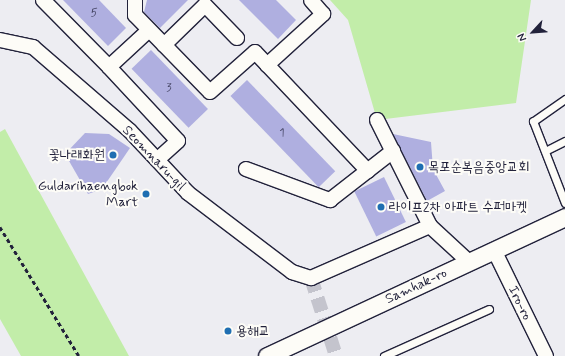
<!DOCTYPE html>
<meta charset="utf-8">
<style>
body{margin:0}
#map{position:relative;width:565px;height:356px;overflow:hidden;background:#ededf2;font-family:Mynerve,"Poor Story",sans-serif}
div>[style]{position:absolute}
[style*='--x']{left:calc(var(--x)*1px);top:calc(var(--y)*1px);width:calc(var(--w)*1px);rotate:calc(var(--a)*1deg)}
.green>*{inset:0;background:#c2eda9}
.building>*{inset:0;background:#afafe0;transform-origin:0 0}
.minor-tunnel>*{height:14px;margin-top:-7px;transform-origin:0;background:repeating-linear-gradient(90deg,#c4c4cd 0 14px,transparent 0 21px)}
.path>*{height:2.5px;margin-top:-1.25px;transform-origin:0;background:repeating-linear-gradient(90deg,#22223b 0 4px,transparent 0 7px)}
.roads{filter:drop-shadow(1px 0 #22223b) drop-shadow(-1px 0 #22223b) drop-shadow(0 1px #22223b) drop-shadow(0 -1px #22223b)}
.service>*{height:7px;margin:-3.5px;padding:0 3.5px;transform-origin:3.5px;border-radius:3.5px;background:#fdfcf7}
.minor>*{height:14px;margin:-7px;padding:0 7px;transform-origin:7px;border-radius:7px;background:#fdfcf7}
.tertiary>*{height:17px;margin:-8.5px;padding:0 8.5px;transform-origin:8.5px;border-radius:8.5px;background:#fdfcf7}
.dots>*{width:11px;height:11px;translate:-50% -50%;box-sizing:border-box;border:2px solid #fdfcf7;border-radius:50%}
span{translate:-50% -50%;white-space:nowrap;text-align:center;line-height:1.15;-webkit-text-stroke:4px #fdfcf7;paint-order:stroke}
.number-label{font-size:12px;color:#454564}
.number-label span{-webkit-text-stroke-width:0}
.poi-label{font-size:14px;color:#22223b}
.right{translate:-100% -50%;text-align:right}
.left{translate:0 -50%;text-align:left}
.street-label{font-size:14px;color:#22223b}
.north{position:absolute;left:513px;top:12px;width:40px;height:40px;-webkit-text-stroke:3px #fdfcf7;paint-order:stroke;rotate:244deg;font-size:11px;font-weight:700;line-height:16px;text-align:center;color:#22223b}
.north::after{content:'';display:block;margin:auto;width:14px;height:18px;background:#22223b;clip-path:polygon(50% 0,100% 100%,50% 72%,0 100%)}
</style>
<div id="map">
<div class="green">
<i style="clip-path:polygon(330px 0,531px 0,516px 103px,377px 120px,348px 20px)"></i>
<i style="clip-path:polygon(5px 129px,129px 356px,21px 356px,0 319px,0 132px)"></i>
</div>
<div class="building">
<i style="clip-path:polygon(63px 0,99px 0,126px 28px,108px 46px)"></i>
<i style="clip-path:polygon(147px 0,188px 0,160px 28px,144px 12px)"></i>
<i style="clip-path:polygon(239px 0,276px 0,296px 20px,278px 39px)"></i>
<i style="left:151px;top:50px;width:82px;height:27px;rotate:46deg"></i>
<i style="left:247px;top:80px;width:127px;height:23px;rotate:46deg"></i>
<i style="clip-path:polygon(85px 133px,109px 134px,130px 148px,102px 189px,88px 194px,65px 154px)"></i>
<i style="clip-path:polygon(393px 134px,431px 142px,433px 169px,445px 191px,427px 201px)"></i>
<i style="left:384px;top:177px;width:50px;height:33px;rotate:64deg"></i>
</div>
<div class="minor-tunnel">
<i style="--x:311;--y:278;--w:82;--a:72.2"></i>
</div>
<div class="path">
<i style="--x:0;--y:227;--w:151;--a:58.5"></i>
</div>
<div class="roads">
<div class="service">
<i style="--x:565;--y:99;--w:39;--a:145"></i>
<i style="--x:533;--y:121;--w:88;--a:68.7"></i>
<i style="--x:545;--y:151;--w:22;--a:-27"></i>
<i style="--x:384;--y:356;--w:115;--a:-24.1"></i>
</div>
<div class="minor">
<i style="--x:43;--y:0;--w:94;--a:45.4"></i>
<i style="--x:109;--y:67;--w:54;--a:-42.8"></i>
<i style="--x:135;--y:0;--w:15;--a:90"></i>
<i style="--x:135;--y:15;--w:107;--a:45.8"></i>
<i style="--x:210;--y:92;--w:60;--a:-41.6"></i>
<i style="--x:255;--y:52;--w:164;--a:46.5"></i>
<i style="--x:0;--y:40;--w:34;--a:12"></i>
<i style="--x:33;--y:47;--w:128;--a:40.9"></i>
<i style="--x:130;--y:131;--w:85;--a:46.9"></i>
<i style="--x:188;--y:193;--w:131;--a:37.2"></i>
<i style="--x:292;--y:272;--w:20;--a:18"></i>
<i style="--x:311;--y:278;--w:130;--a:-23.6"></i>
<i style="--x:430;--y:226;--w:53;--a:42.7"></i>
<i style="--x:164;--y:45;--w:57;--a:-44.3"></i>
<i style="--x:205;--y:5;--w:46;--a:45.9"></i>
<i style="--x:267;--y:65;--w:76;--a:-42.3"></i>
<i style="--x:323;--y:14;--w:18;--a:-131"></i>
<i style="--x:109;--y:67;--w:101;--a:47"></i>
<i style="--x:178;--y:141;--w:28;--a:138"></i>
<i style="--x:377;--y:120;--w:119;--a:63.4"></i>
<i style="--x:246;--y:169;--w:90;--a:20.3"></i>
<i style="--x:330;--y:200;--w:80;--a:-37.9"></i>
<i style="--x:494;--y:250;--w:118;--a:63.9"></i>
</div>
<div class="tertiary">
<i style="--x:267;--y:356;--w:329;--a:-25"></i>
</div>
</div>
<div class="dots">
<i style="left:113px;top:155px;background:#1f6fb2"></i>
<i style="left:420px;top:167px;background:#1f6fb2"></i>
<i style="left:146px;top:194px;background:#1f6fb2"></i>
<i style="left:381px;top:207px;background:#1f6fb2"></i>
<i style="left:228px;top:331px;background:#1f6fb2"></i>
</div>
<div class="number-label">
<span style="left:94px;top:14px">5</span>
<span style="left:169px;top:89px">3</span>
<span style="left:282px;top:134px">1</span>
</div>
<div class="poi-label">
<span class="right" style="left:105px;top:155px">꽃나래화원</span>
<span class="left" style="left:428px;top:167px">목포순복음중앙교회</span>
<span class="right" style="left:138px;top:194px">Guldarihaengbok<br>Mart</span>
<span class="left" style="left:389px;top:207px">라이프2차 아파트 수퍼마켓</span>
<span class="left" style="left:236px;top:331px">용해교</span>
</div>
<div class="street-label">
<span style="left:154px;top:158px;rotate:46deg">Seomnaru-gil</span>
<span style="left:416px;top:286px;rotate:-25deg">Samhak-ro</span>
<span style="left:520px;top:303px;rotate:64deg">Iro-ro</span>
</div>
<div class="north">N</div>
</div>
